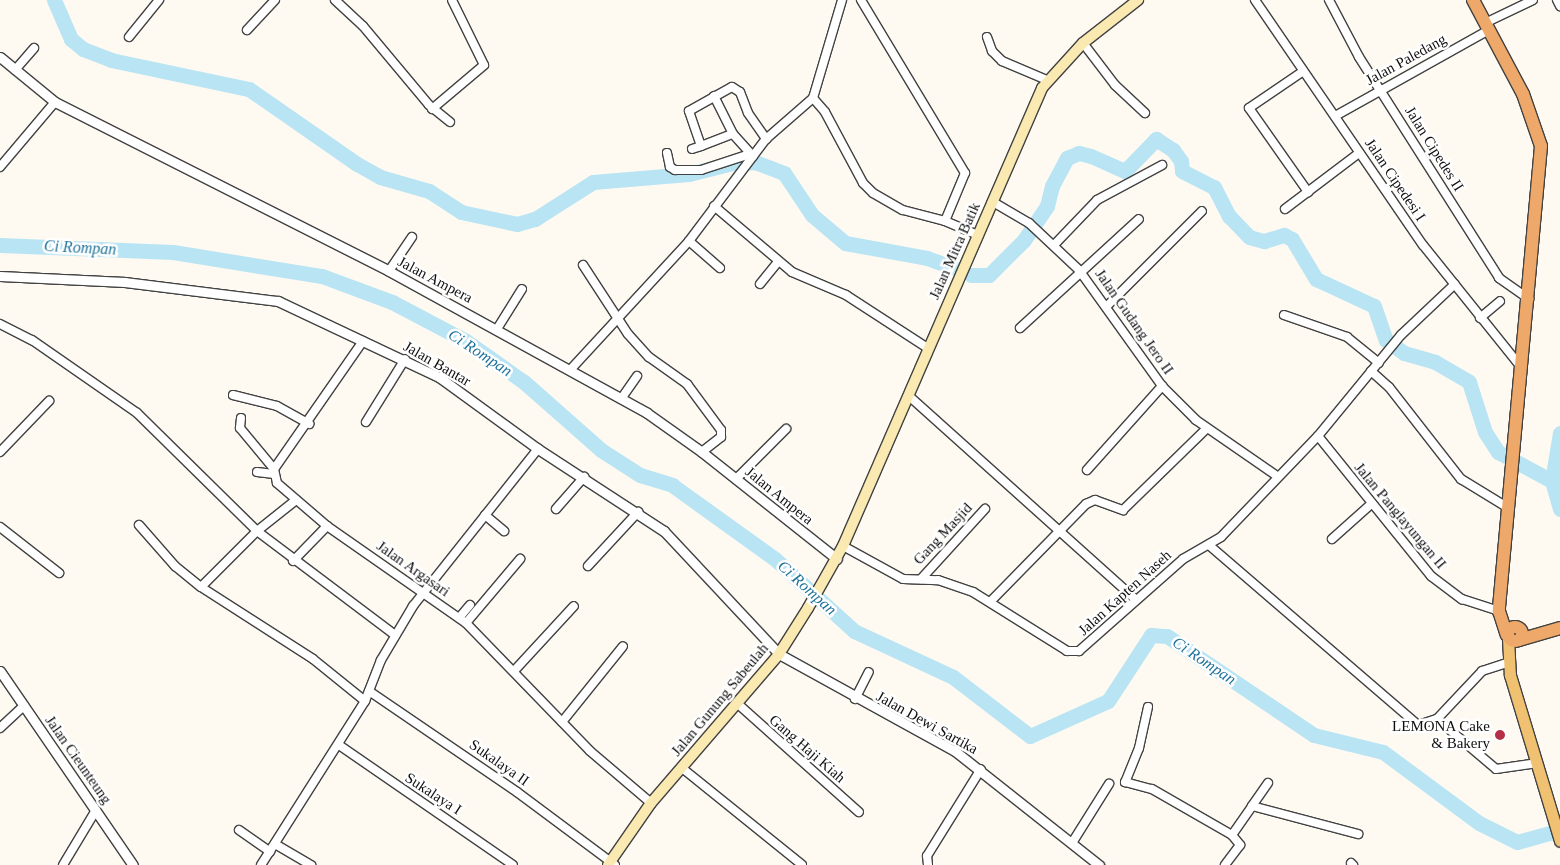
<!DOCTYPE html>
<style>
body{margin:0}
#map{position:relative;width:1560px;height:865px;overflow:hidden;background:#fefaf2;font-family:Georgia,serif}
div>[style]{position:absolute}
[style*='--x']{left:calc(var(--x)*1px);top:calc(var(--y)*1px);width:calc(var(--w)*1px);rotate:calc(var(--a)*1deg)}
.river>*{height:15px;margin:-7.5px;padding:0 7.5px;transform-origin:7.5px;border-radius:7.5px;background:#b9e4f3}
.roads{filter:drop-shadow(1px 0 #424242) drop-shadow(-1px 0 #424242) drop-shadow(0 1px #424242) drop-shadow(0 -1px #424242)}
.minor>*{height:8px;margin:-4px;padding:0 4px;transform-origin:4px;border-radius:4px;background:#fff}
.tertiary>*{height:9px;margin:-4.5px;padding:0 4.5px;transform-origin:4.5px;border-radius:4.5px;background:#fff}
.secondary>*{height:10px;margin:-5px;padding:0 5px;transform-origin:5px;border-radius:5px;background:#fae9b1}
.primary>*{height:11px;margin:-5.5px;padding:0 5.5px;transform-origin:5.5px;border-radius:5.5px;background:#f0c170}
.trunk>*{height:12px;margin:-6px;padding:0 6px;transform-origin:6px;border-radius:6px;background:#eea869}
.trunk>.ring{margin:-6px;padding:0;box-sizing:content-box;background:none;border:12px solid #eea869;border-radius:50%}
.dots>*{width:14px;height:14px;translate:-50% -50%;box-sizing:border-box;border:2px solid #fff;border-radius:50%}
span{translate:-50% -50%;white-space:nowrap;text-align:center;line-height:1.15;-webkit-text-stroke:5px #fff;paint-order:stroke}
.street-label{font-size:15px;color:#0f0f0f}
.poi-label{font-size:15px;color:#0f0f0f}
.right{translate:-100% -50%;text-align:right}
.water-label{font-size:16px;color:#1f739a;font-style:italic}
</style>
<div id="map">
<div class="river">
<i style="--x:54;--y:0;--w:43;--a:66.4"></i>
<i style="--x:71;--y:39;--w:16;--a:40"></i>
<i style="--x:83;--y:49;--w:30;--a:21"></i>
<i style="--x:111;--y:60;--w:141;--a:11.9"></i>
<i style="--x:249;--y:89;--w:131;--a:34.8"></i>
<i style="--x:357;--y:164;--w:26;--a:29"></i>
<i style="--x:380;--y:177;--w:51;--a:15.9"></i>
<i style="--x:429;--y:191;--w:38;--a:33"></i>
<i style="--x:461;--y:212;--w:57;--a:12.1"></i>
<i style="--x:517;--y:224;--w:19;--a:-16"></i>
<i style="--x:535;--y:219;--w:69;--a:-32.5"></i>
<i style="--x:593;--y:182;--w:96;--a:-4.8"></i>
<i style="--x:689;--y:174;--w:44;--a:-14.3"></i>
<i style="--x:732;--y:163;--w:23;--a:-2"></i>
<i style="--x:755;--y:162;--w:31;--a:21"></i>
<i style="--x:784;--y:173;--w:50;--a:56.3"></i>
<i style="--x:812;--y:215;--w:43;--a:40.3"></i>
<i style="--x:845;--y:243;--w:83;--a:10.4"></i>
<i style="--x:927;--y:258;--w:27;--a:20"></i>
<i style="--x:0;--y:245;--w:173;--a:2.3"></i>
<i style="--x:173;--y:252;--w:151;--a:9.2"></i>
<i style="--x:322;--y:276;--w:75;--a:20.4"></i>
<i style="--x:392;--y:302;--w:84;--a:27.8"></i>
<i style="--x:466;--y:341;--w:71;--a:35.3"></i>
<i style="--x:524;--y:382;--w:103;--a:41.4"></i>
<i style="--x:601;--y:450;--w:46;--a:32.7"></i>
<i style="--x:640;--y:475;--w:34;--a:17"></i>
<i style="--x:672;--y:485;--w:127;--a:35.7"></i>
<i style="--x:775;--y:559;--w:107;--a:42.3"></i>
<i style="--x:854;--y:631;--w:109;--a:24.9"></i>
<i style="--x:953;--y:677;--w:97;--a:37.5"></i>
<i style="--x:1030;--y:736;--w:85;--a:-24.2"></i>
<i style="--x:1108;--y:701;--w:79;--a:-56.9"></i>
<i style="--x:1151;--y:635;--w:16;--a:4"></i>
<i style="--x:1167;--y:636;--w:177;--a:34"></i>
<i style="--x:1314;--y:735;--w:71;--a:13.8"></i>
<i style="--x:1383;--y:752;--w:119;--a:36.5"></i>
<i style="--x:1479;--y:823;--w:42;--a:26.6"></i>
<i style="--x:1517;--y:842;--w:45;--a:-15.6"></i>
<i style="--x:971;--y:275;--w:18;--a:0"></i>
<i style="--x:989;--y:275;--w:49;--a:-45"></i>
<i style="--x:1024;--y:240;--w:41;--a:-55.9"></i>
<i style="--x:1047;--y:206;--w:21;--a:-76"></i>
<i style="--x:1052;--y:186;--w:32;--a:-62"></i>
<i style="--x:1067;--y:158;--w:13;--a:-23"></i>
<i style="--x:1079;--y:153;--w:12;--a:14"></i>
<i style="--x:1091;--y:156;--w:37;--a:24"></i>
<i style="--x:1125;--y:171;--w:45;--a:-45.9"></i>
<i style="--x:1156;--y:139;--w:20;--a:33"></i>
<i style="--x:1173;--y:150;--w:14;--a:54"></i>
<i style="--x:1181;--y:161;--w:10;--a:84"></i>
<i style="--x:1182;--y:171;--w:36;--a:27"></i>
<i style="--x:1214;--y:187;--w:33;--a:63"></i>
<i style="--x:1229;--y:216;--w:29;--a:46"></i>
<i style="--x:1249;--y:237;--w:16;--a:15"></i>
<i style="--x:1264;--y:241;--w:21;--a:-17"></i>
<i style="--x:1284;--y:235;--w:9;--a:27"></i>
<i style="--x:1292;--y:239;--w:47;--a:59"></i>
<i style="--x:1316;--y:279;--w:64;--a:25"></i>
<i style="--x:1374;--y:306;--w:36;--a:71"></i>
<i style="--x:1386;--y:340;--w:22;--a:36"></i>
<i style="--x:1404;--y:353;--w:32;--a:16"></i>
<i style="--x:1435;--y:362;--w:39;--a:30"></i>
<i style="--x:1469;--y:382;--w:52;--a:72.3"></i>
<i style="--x:1485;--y:432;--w:24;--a:57"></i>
<i style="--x:1498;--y:452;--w:61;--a:28.2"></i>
<i style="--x:1560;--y:433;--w:49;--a:99.5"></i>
<i style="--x:1552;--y:481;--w:29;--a:74"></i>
</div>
<div class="roads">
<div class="minor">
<i style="--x:335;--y:0;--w:38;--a:43"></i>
<i style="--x:363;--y:26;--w:103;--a:50.1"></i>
<i style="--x:429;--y:105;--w:27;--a:39"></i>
<i style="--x:861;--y:0;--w:202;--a:59"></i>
<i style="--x:965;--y:173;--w:52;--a:112.6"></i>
<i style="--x:1255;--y:0;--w:297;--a:55.6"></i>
<i style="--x:1423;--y:245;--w:158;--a:51.2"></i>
<i style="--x:1329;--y:0;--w:64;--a:62.2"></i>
<i style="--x:1359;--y:57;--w:262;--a:57.6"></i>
<i style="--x:1499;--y:278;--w:37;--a:35"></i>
<i style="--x:1557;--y:0;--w:7;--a:63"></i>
<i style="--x:1485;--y:23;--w:53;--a:-25.6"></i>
<i style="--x:247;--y:30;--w:41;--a:-47"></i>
<i style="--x:129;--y:37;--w:48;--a:-51"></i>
<i style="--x:987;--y:37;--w:15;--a:70"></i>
<i style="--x:992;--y:51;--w:14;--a:45"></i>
<i style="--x:1002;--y:61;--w:49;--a:22.9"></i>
<i style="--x:1083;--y:43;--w:53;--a:52.7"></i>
<i style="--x:1115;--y:85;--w:41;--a:43"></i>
<i style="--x:15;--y:70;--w:29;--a:-49"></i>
<i style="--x:1302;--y:72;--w:64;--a:145.8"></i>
<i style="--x:1249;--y:108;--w:103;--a:54.9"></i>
<i style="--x:714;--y:96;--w:42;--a:63.4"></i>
<i style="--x:733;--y:134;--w:30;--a:48"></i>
<i style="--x:813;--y:98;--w:18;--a:49"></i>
<i style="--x:825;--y:112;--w:81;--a:61.8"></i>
<i style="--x:863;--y:183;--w:14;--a:45"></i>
<i style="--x:873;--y:193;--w:34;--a:30"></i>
<i style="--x:903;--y:210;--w:43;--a:14.7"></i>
<i style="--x:945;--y:221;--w:36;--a:23"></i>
<i style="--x:432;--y:109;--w:68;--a:-40.2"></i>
<i style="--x:484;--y:65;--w:72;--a:-116.2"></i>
<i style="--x:1337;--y:115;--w:174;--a:-29.2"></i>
<i style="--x:701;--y:146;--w:34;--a:-21"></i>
<i style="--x:692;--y:149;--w:9;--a:-18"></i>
<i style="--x:701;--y:146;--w:37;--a:-109"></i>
<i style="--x:689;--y:111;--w:49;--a:-29.2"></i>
<i style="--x:732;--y:87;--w:9;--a:32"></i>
<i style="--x:740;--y:92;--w:22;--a:69"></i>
<i style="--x:748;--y:113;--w:32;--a:55"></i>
<i style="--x:667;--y:153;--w:14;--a:78"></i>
<i style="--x:670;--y:167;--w:6;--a:31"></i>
<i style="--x:675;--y:170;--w:26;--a:0"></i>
<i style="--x:701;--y:170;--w:52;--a:-18.1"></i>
<i style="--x:0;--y:167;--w:85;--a:-49.8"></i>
<i style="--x:993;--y:202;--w:42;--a:30.3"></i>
<i style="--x:1029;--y:223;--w:69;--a:43.2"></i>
<i style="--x:1079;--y:270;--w:143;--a:54.4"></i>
<i style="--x:1162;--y:386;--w:48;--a:45"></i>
<i style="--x:1196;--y:420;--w:98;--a:34.7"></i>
<i style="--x:714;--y:206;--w:102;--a:40.2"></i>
<i style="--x:792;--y:272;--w:59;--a:23.1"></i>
<i style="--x:846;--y:295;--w:99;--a:33"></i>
<i style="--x:1285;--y:209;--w:93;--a:-37.1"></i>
<i style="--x:689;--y:241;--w:41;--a:41.1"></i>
<i style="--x:1055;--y:244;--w:61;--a:-46.3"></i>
<i style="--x:1097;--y:200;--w:74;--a:-28.3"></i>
<i style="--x:583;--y:265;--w:82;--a:56.9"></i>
<i style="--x:628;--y:334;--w:31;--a:48"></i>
<i style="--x:649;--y:357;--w:47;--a:35.4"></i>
<i style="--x:687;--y:384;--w:57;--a:53.5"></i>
<i style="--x:721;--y:430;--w:7;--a:90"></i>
<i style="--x:721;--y:437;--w:24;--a:142"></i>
<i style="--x:389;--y:271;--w:41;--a:-55.9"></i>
<i style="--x:760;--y:284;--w:28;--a:-51"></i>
<i style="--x:1107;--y:306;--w:134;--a:-45"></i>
<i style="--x:1284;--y:315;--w:67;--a:19.2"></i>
<i style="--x:1347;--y:337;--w:41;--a:39.1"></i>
<i style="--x:1480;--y:318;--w:26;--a:-40"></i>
<i style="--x:0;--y:324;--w:36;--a:27"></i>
<i style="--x:32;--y:340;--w:128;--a:34.8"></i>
<i style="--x:137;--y:413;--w:168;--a:44.5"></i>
<i style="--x:257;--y:531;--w:173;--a:37"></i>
<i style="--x:1020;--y:328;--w:161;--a:-42.5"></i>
<i style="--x:497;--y:329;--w:47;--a:-58"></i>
<i style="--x:363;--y:341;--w:156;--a:124.8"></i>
<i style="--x:274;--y:469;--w:14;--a:78"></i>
<i style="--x:277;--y:483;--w:66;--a:40.7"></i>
<i style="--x:327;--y:526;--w:169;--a:34.9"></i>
<i style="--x:466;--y:623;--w:178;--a:45.9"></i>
<i style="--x:590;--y:751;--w:80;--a:40.4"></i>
<i style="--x:571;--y:369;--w:174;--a:-47.3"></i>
<i style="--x:689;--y:241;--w:128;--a:-53"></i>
<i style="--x:766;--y:139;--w:62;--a:-41.1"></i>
<i style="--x:813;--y:98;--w:102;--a:-73.5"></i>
<i style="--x:1371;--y:371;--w:24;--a:42"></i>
<i style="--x:1389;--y:387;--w:117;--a:52"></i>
<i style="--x:1461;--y:479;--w:57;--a:31.5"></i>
<i style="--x:233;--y:395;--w:45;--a:14"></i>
<i style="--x:277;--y:406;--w:37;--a:29"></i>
<i style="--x:909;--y:396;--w:305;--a:41.9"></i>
<i style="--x:621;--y:399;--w:28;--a:-55"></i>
<i style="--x:241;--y:418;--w:10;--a:96"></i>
<i style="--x:240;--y:428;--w:53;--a:50.3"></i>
<i style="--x:366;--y:422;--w:74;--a:-58.2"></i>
<i style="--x:1318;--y:436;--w:180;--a:51.1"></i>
<i style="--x:1431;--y:576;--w:39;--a:37"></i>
<i style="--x:1462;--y:599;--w:39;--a:18"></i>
<i style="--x:0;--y:452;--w:71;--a:-46.1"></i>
<i style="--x:1087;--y:470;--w:113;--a:-48.2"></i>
<i style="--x:257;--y:472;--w:17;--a:7"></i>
<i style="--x:736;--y:479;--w:71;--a:-45"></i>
<i style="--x:296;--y:500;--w:50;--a:141.5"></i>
<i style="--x:257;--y:531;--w:79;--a:135"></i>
<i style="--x:201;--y:587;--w:133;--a:32.7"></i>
<i style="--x:313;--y:659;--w:67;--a:38.9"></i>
<i style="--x:556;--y:509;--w:43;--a:-48.8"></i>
<i style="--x:485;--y:515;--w:25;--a:40"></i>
<i style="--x:139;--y:525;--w:55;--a:48.7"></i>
<i style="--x:175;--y:566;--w:33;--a:39"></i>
<i style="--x:0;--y:527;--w:75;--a:37.9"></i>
<i style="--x:1332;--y:539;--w:51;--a:-41.8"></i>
<i style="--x:843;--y:546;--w:68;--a:28.8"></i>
<i style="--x:903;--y:579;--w:35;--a:2"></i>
<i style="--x:938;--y:580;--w:37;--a:19"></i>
<i style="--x:973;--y:592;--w:111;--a:32.1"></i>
<i style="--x:1067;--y:651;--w:12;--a:0"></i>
<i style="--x:1079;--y:651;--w:139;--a:-41.5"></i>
<i style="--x:1183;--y:559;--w:44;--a:-30.1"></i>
<i style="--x:1221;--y:537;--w:140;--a:-46.2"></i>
<i style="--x:1318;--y:436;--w:131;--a:-50.6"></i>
<i style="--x:1401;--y:335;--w:74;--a:-43.4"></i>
<i style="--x:1210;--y:546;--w:274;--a:40.7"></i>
<i style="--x:1418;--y:725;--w:20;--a:-18"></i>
<i style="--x:1437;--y:719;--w:66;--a:-46.8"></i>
<i style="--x:1482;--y:671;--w:28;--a:-18"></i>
<i style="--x:293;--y:561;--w:49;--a:-45.8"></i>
<i style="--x:588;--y:566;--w:74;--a:-47.2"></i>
<i style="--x:921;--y:579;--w:95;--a:-47.6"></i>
<i style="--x:990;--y:602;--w:137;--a:-45.6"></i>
<i style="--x:1086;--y:504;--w:10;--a:-24"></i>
<i style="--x:1095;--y:500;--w:30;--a:20"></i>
<i style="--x:1123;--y:510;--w:117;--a:-44.3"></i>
<i style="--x:459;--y:618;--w:17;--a:-50"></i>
<i style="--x:466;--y:623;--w:84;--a:-49.8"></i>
<i style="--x:514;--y:671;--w:88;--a:-47.3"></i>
<i style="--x:369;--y:691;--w:179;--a:34.3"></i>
<i style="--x:517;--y:792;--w:122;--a:36.7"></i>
<i style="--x:855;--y:699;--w:30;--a:-63"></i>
<i style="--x:738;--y:704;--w:162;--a:41.8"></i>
<i style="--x:1148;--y:707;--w:42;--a:102.4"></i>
<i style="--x:1139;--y:748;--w:37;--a:112"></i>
<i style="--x:1125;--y:782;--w:28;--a:15"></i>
<i style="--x:1152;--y:789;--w:92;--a:29.9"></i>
<i style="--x:1232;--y:835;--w:13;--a:51"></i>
<i style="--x:1240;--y:845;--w:25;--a:127"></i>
<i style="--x:1437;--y:719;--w:77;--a:40.3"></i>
<i style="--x:1496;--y:769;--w:42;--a:-8.1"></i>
<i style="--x:562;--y:722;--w:97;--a:-51.2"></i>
<i style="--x:0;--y:728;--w:33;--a:-43"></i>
<i style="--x:339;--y:745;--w:211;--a:34.6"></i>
<i style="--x:682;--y:768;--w:154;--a:38.9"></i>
<i style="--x:1268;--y:783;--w:28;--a:125"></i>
<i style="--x:1252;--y:806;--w:110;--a:14.8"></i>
<i style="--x:239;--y:830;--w:38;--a:35"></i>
<i style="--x:1232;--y:835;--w:35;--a:-55"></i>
<i style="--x:1072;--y:843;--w:70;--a:-57.9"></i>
<i style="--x:275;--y:844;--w:42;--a:30.3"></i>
<i style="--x:1351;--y:863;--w:3;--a:45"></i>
<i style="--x:63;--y:865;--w:64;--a:-59"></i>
<i style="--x:261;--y:865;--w:194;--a:-57.6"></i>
<i style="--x:365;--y:701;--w:44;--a:-68.7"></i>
<i style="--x:381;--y:660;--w:63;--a:-59.3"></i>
<i style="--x:413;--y:606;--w:201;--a:-51.5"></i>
<i style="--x:928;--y:865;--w:9;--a:-96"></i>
<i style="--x:927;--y:856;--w:102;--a:-58.2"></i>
</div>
<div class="tertiary">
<i style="--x:0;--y:57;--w:71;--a:39.3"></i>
<i style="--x:55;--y:102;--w:374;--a:26.8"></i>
<i style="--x:389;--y:271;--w:294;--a:28.8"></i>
<i style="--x:647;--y:413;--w:67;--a:35.3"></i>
<i style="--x:702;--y:452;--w:172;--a:38.4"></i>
<i style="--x:0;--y:276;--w:125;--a:2.7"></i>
<i style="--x:125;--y:282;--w:154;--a:7.1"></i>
<i style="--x:278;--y:301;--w:178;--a:25.3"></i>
<i style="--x:439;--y:377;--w:122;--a:36"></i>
<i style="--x:538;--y:449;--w:150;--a:33.1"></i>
<i style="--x:664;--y:531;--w:168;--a:46.9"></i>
<i style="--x:779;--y:654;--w:201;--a:28.9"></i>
<i style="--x:955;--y:751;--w:184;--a:38.4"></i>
<i style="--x:0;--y:671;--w:235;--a:55.6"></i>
</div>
<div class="secondary">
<i style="--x:608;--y:865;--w:75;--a:-55.3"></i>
<i style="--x:651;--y:803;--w:196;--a:-49.3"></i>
<i style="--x:779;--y:654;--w:54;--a:-57.8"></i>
<i style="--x:808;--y:608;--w:71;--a:-60.6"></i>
<i style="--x:843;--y:546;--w:499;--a:-66.5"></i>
<i style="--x:1042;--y:88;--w:61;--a:-47.7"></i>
<i style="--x:1083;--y:43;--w:70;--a:-38"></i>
</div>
<div class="primary">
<i style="--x:1508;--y:638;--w:37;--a:87"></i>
<i style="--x:1510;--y:675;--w:173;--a:73.2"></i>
</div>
<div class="trunk">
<i style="--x:1473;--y:0;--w:106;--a:62"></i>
<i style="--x:1523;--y:94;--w:55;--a:70.9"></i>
<i style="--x:1541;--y:146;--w:467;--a:95.2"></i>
<i style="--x:1499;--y:611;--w:25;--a:72"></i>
<i class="ring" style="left:1508px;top:627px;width:2px;height:2px"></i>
<i style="--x:1519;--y:640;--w:43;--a:-16.3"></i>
</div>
</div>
<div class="dots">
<i style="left:1500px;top:735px;background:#b72f46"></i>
</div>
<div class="street-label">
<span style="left:1406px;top:60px;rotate:-29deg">Jalan Paledang</span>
<span style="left:1434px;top:149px;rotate:58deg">Jalan Cipedes II</span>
<span style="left:1395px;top:180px;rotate:56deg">Jalan Cipedesi I</span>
<span style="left:955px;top:251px;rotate:-66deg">Jalan Mitra Batik</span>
<span style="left:435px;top:280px;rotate:28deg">Jalan Ampera</span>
<span style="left:1134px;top:322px;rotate:55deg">Jalan Gudang Jero II</span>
<span style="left:437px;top:364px;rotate:30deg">Jalan Bantar</span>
<span style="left:779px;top:496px;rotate:39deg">Jalan Ampera</span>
<span style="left:1400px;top:516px;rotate:50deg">Jalan Panglayungan II</span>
<span style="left:943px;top:534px;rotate:-47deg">Gang Masjid</span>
<span style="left:413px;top:569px;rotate:35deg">Jalan Argasari</span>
<span style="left:1125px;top:593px;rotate:-42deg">Jalan Kapten Naseh</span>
<span style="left:720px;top:700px;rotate:-50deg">Jalan Gunung Sabeulah</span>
<span style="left:927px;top:723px;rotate:29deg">Jalan Dewi Sartika</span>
<span style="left:807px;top:749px;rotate:41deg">Gang Haji Kiah</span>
<span style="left:78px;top:760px;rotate:55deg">Jalan Cieunteung</span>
<span style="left:499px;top:763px;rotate:35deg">Sukalaya II</span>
<span style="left:433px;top:794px;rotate:33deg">Sukalaya I</span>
</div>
<div class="poi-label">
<span class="right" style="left:1490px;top:735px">LEMONA Cake<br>&amp; Bakery</span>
</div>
<div class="water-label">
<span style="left:80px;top:248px;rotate:3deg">Ci Rompan</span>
<span style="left:480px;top:353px;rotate:33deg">Ci Rompan</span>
<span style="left:807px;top:588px;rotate:42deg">Ci Rompan</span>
<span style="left:1204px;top:661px;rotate:34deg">Ci Rompan</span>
</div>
</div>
